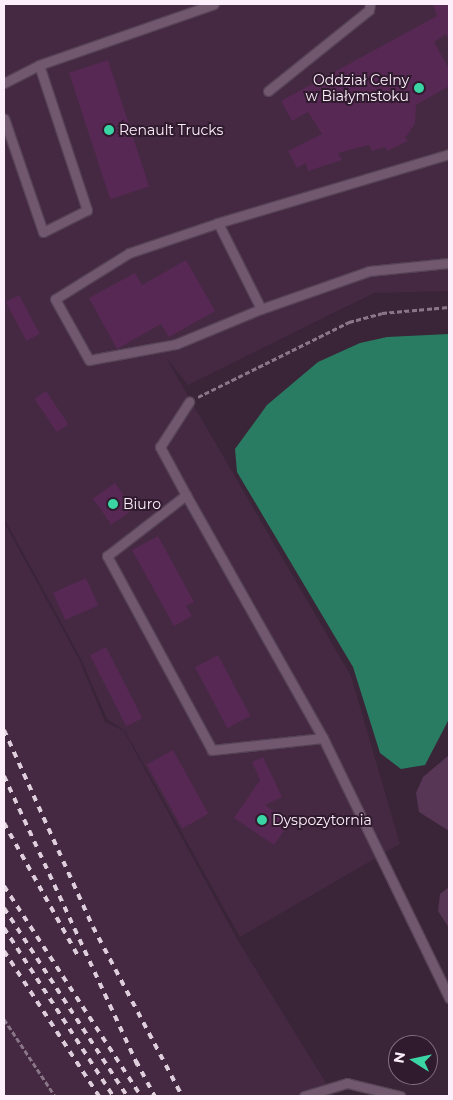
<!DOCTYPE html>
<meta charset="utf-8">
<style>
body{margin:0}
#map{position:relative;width:453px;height:1100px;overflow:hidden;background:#3a2438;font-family:Montserrat,sans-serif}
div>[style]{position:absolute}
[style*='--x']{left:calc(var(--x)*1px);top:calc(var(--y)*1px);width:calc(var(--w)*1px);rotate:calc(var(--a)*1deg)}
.built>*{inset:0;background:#452943}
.green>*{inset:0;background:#563654}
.water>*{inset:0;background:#297c61}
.building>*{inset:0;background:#562853;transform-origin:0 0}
.path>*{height:3px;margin-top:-1.5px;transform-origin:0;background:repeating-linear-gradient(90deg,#897687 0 5px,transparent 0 7.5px)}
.roads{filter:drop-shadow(1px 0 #554254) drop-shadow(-1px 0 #554254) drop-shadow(0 1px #554254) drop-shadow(0 -1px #554254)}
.service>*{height:9px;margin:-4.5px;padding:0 4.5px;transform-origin:4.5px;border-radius:4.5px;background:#71586f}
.rail>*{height:4px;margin-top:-2px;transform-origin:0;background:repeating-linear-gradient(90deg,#dfcfdd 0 6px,transparent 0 12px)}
.dots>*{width:14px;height:14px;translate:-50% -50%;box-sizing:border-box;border:2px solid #301a2e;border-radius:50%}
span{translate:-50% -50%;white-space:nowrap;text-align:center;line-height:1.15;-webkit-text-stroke:4px #301a2e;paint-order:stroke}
.poi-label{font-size:14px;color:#fdeefb}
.right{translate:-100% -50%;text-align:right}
.left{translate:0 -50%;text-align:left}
.frame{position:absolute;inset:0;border:5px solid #fdeefb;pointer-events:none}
.north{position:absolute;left:388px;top:1035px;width:50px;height:50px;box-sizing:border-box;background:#301a2e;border:1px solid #826f80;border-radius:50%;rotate:280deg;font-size:14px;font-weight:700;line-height:20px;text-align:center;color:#fdeefb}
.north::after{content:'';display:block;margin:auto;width:18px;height:22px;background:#3ad4a5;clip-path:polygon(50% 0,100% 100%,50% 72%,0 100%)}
</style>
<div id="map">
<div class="built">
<i style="clip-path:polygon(4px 4px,449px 4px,449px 291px,374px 293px,188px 385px,166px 358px,351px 676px,400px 844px,240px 937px,125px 731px,107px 719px,80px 657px,4px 518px)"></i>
<i style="clip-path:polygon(4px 522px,79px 659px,105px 722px,124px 731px,237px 939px,334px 1096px,4px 1096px)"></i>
</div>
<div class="green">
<i style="clip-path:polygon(449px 755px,449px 831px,419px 812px,416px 793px,423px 777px)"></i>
<i style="clip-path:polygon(449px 887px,449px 928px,438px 911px,440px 894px)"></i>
</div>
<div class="water">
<i style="clip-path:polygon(449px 334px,449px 719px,425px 765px,401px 769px,380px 753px,353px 667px,237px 472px,235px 449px,267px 405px,318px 362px,360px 343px,387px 337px)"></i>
</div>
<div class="building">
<i style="clip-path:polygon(433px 4px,449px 4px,449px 41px,446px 34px,434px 42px,449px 69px,449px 86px,416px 105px,415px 124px,405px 138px,408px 141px,387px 151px,385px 147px,372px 151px,369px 145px,338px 153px,342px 160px,308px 171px,306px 163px,297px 168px,288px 151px,322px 134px,308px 112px,292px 121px,281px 101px,437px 16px)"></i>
<i style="left:108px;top:60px;width:133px;height:41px;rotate:72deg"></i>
<i style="clip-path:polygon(186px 260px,215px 311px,169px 337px,161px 324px,117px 349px,89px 298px,135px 273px,142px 285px)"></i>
<i style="left:19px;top:295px;width:44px;height:15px;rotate:62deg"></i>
<i style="left:46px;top:391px;width:40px;height:14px;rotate:56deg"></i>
<i style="left:115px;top:483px;width:32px;height:27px;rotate:55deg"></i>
<i style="clip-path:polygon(158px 536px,194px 602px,186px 606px,192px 616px,174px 626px,132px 550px)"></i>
<i style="left:86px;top:578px;width:30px;height:36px;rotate:66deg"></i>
<i style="left:106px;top:647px;width:80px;height:18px;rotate:63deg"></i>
<i style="left:218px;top:655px;width:69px;height:26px;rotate:62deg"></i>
<i style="left:173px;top:750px;width:73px;height:30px;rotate:61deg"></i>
<i style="clip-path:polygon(263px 757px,282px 797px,265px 805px,290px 822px,274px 845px,234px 818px,260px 780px,252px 762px)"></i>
</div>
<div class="path">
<i style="--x:198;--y:397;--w:169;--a:-26.4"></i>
<i style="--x:349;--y:322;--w:34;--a:-15"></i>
<i style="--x:382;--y:313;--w:67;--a:-5.1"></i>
<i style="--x:4;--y:1019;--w:92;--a:56.5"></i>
</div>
<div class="roads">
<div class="service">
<i style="--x:39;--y:65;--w:185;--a:-19.2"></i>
<i style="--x:4;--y:83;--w:39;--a:-27"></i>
<i style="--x:39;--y:65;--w:153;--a:71.7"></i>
<i style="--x:87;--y:210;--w:49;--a:153.4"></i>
<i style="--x:43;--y:232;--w:120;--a:-108.9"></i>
<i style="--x:268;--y:91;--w:129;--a:-38.7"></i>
<i style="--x:369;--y:10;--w:6;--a:-81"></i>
<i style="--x:449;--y:154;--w:241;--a:163.4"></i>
<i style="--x:218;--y:223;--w:96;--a:63.4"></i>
<i style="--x:261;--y:309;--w:114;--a:-19.4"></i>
<i style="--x:369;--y:271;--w:80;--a:-5.7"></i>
<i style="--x:218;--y:223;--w:94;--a:161.4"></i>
<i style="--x:129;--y:253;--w:87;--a:148.1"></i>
<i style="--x:55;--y:299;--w:70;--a:60.9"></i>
<i style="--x:89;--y:360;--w:88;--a:-10.4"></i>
<i style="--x:176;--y:344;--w:92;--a:-22.4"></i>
<i style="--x:186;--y:495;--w:55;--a:-118.4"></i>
<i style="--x:160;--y:447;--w:54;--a:-57.2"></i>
<i style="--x:323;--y:738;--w:112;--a:173.8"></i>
<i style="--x:212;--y:750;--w:221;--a:-118.4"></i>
<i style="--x:107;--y:556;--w:100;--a:-37.7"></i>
<i style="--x:186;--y:495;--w:279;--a:60.6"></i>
<i style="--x:323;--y:738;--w:289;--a:64.1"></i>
<i style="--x:304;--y:1096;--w:45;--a:-16.8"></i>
<i style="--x:347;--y:1083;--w:55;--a:13.8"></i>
</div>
</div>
<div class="rail">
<i style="--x:4;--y:730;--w:216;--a:65.7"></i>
<i style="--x:93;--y:927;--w:191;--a:62.2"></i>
<i style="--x:4;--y:776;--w:319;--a:65.2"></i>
<i style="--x:4;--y:823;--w:152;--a:60.9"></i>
<i style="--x:4;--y:886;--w:251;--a:56.9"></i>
<i style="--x:4;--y:908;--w:225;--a:56.8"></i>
<i style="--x:4;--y:928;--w:200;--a:57"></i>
<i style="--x:4;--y:951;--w:173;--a:56.8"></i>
<i style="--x:136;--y:1061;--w:40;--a:62"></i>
</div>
<div class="dots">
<i style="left:419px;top:88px;background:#3ad4a5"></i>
<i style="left:109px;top:130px;background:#3ad4a5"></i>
<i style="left:113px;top:504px;background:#3ad4a5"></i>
<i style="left:262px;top:820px;background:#3ad4a5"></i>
</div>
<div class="poi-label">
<span class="right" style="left:409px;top:88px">Oddział Celny<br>w Białymstoku</span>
<span class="left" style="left:119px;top:130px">Renault Trucks</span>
<span class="left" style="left:123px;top:504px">Biuro</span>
<span class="left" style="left:272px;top:820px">Dyspozytornia</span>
</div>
<div class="frame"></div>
<div class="north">N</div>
</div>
